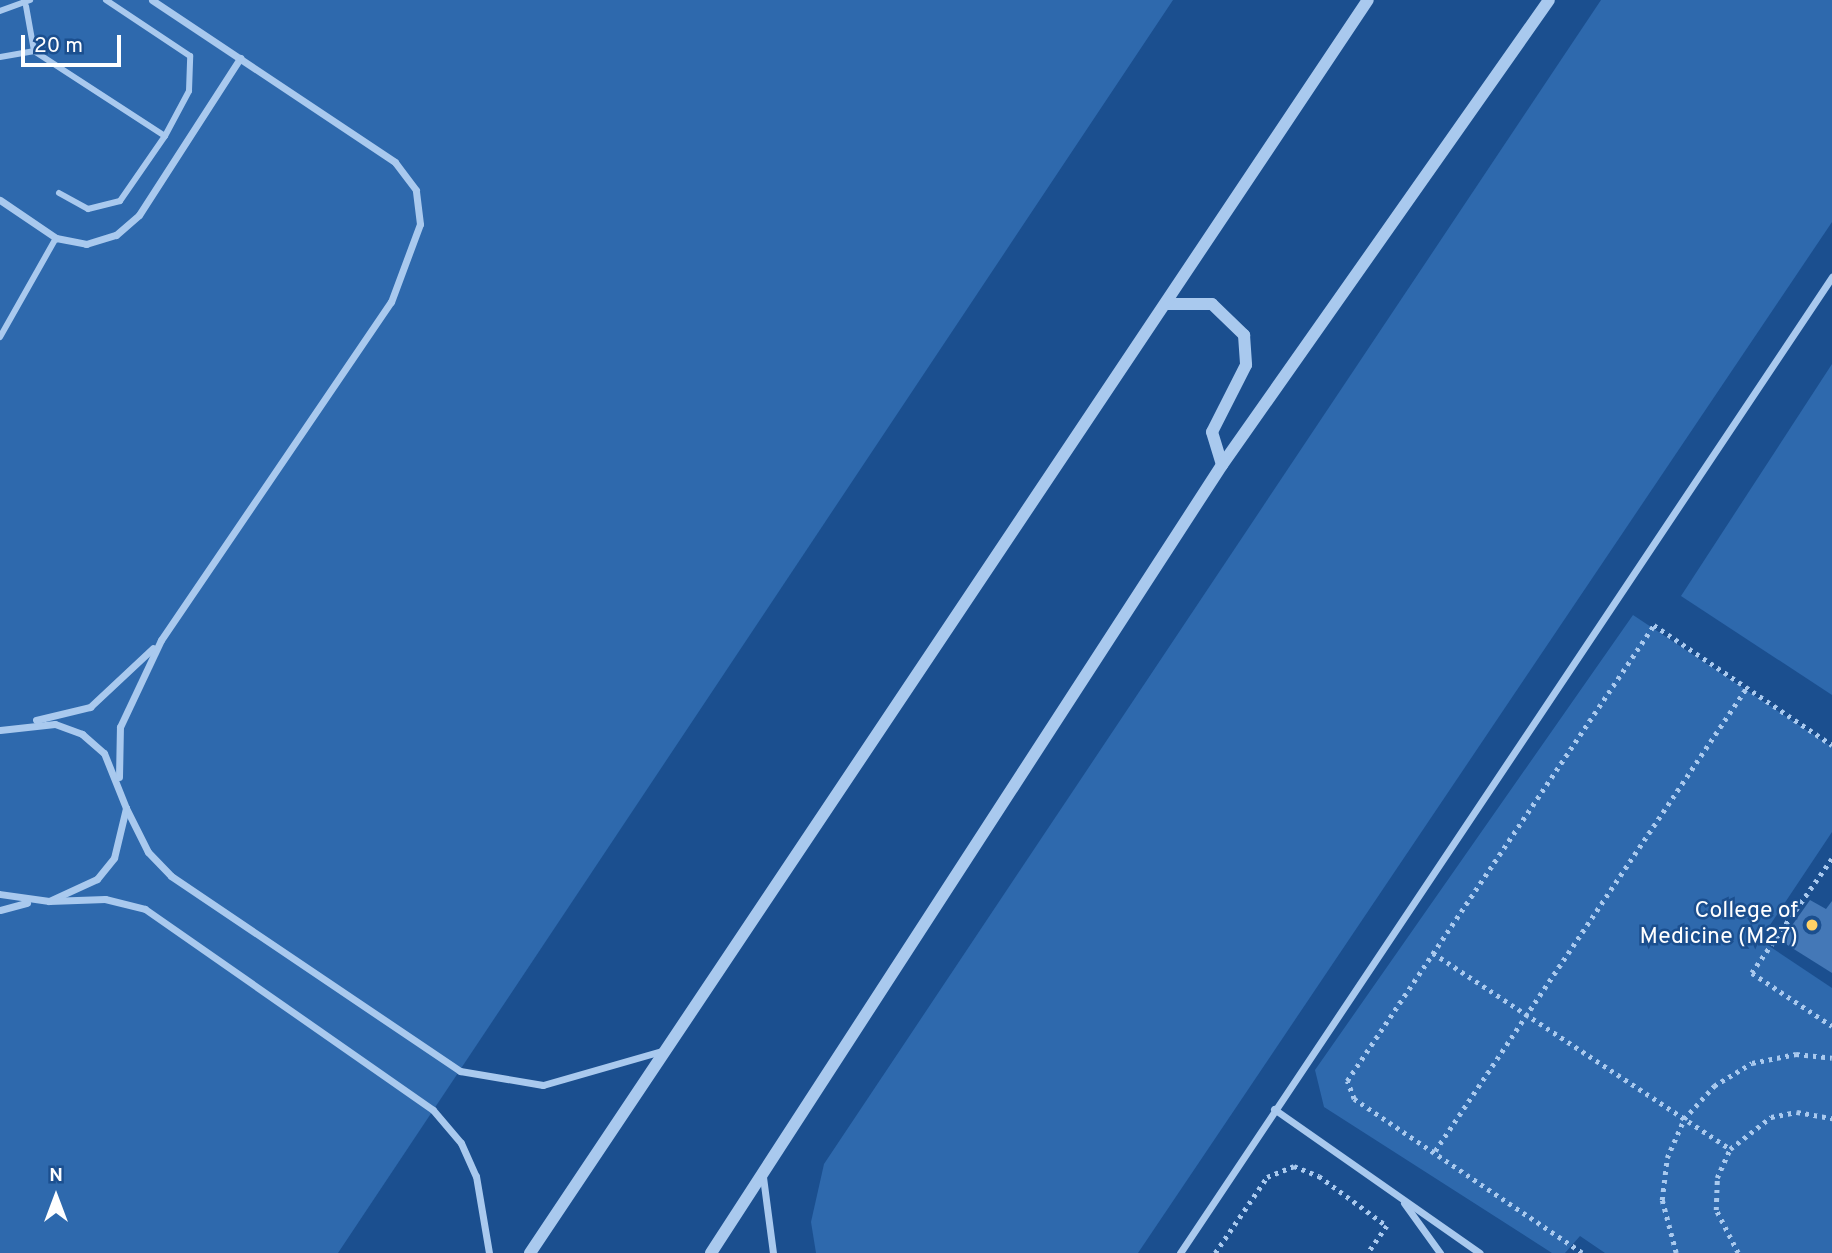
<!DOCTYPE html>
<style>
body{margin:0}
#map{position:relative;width:1832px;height:1253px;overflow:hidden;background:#1b4f8f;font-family:Overpass,sans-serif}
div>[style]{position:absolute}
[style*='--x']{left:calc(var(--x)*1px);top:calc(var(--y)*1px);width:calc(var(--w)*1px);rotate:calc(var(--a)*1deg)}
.green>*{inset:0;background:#2e69ad}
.building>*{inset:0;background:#4478b7}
.path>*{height:4.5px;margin-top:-2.25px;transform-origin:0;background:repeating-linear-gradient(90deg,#a9c9ee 0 3.5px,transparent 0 8.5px)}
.pedestrian>*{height:6px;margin:-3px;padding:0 3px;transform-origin:3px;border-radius:3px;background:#a9c9ee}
.minor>*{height:7px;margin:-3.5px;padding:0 3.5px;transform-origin:3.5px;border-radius:3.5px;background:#a9c9ee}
.tertiary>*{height:12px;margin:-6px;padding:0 6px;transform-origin:6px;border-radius:6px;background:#a9c9ee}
.dots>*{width:19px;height:19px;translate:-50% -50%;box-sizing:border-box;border:4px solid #1b4f8f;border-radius:50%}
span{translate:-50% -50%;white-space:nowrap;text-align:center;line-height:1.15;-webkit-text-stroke:5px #1b4f8f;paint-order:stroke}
.poi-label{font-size:23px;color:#fff}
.right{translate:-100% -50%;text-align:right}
.north{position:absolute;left:21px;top:1162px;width:70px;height:70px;-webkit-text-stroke:5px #1b4f8f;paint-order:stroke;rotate:0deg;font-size:19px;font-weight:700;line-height:28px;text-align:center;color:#fff}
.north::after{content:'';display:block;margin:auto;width:24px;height:32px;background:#fff;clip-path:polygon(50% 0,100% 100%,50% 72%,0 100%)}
.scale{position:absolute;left:21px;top:35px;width:100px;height:32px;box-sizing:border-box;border:4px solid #fff;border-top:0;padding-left:9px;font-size:21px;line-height:24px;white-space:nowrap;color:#fff;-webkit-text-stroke:5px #1b4f8f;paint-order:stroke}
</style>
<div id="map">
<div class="green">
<i style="clip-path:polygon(0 0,1173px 0,338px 1253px,0 1253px)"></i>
<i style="clip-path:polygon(1601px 0,1832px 0,1832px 222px,1138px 1253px,816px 1253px,811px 1222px,824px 1164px)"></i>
<i style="clip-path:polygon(1832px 364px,1832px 695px,1681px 596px)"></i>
<i style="clip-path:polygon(1633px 615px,1832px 747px,1832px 832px,1760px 940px,1832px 988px,1832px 1253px,1605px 1253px,1580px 1236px,1565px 1253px,1552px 1253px,1324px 1107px,1315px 1070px)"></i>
</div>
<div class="building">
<i style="clip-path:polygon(1810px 900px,1826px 909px,1832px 901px,1832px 973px,1781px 941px)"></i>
</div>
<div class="path">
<i style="--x:1832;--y:859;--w:139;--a:125.1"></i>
<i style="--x:1752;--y:973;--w:96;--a:33.5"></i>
<i style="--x:1433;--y:953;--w:356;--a:33.4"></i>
<i style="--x:1435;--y:1151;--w:559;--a:-56.08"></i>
<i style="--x:1215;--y:1253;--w:92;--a:-55.6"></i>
<i style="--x:1267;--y:1177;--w:29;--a:-22"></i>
<i style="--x:1294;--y:1166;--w:27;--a:22"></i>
<i style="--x:1319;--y:1176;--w:84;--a:36.3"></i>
<i style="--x:1387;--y:1226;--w:33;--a:125"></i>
<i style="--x:1582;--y:1253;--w:275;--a:-146"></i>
<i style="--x:1354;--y:1099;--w:19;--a:-111"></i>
<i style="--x:1347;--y:1081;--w:550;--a:-56.05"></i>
<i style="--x:1654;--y:625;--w:215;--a:34"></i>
<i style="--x:1676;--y:1253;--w:55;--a:-104.8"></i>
<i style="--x:1662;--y:1200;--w:42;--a:-83.2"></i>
<i style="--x:1667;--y:1158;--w:43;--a:-66.4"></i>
<i style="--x:1684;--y:1119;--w:45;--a:-47.7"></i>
<i style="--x:1714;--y:1086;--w:44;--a:-31.2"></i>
<i style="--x:1752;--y:1063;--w:45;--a:-11.6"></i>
<i style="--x:1796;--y:1054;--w:36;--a:6"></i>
<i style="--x:1738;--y:1253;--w:48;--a:-117.1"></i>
<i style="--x:1716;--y:1210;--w:32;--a:-88"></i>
<i style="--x:1717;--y:1178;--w:32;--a:-66"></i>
<i style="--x:1730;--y:1149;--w:52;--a:-38"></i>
<i style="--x:1771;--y:1117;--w:26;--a:-11"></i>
<i style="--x:1797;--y:1112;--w:36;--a:10"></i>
</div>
<div class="pedestrian">
<i style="--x:26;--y:6;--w:46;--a:79.9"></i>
<i style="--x:34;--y:51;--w:156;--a:33"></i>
<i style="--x:165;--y:136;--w:51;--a:-61.9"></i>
<i style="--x:189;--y:91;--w:35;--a:-88"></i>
<i style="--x:190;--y:56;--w:101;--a:-146.3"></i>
<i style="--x:0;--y:11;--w:32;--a:-20"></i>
<i style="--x:0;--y:57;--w:35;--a:-10"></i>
<i style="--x:59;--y:193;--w:33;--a:29"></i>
<i style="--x:88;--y:209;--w:33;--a:-14"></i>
<i style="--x:120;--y:201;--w:79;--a:-55.3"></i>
<i style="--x:0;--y:337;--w:114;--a:-60.5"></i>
</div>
<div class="minor">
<i style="--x:0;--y:200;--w:68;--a:34.2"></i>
<i style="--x:56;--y:238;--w:31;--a:11"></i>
<i style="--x:86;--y:244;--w:31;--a:-17"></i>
<i style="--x:116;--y:235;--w:30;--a:-41"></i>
<i style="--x:139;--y:215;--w:187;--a:-57.2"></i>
<i style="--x:36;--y:720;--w:56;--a:-13.5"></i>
<i style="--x:90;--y:707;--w:86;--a:-43.1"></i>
<i style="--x:0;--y:730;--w:55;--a:-6.2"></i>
<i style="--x:55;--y:724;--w:29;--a:20"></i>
<i style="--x:82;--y:734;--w:29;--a:41"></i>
<i style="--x:104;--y:753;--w:59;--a:68.2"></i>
<i style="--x:126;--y:808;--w:51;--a:103.5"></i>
<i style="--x:114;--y:858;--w:27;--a:129"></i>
<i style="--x:97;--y:879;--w:53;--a:155.4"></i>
<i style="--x:49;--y:901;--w:49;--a:-171.9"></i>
<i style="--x:119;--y:777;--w:50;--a:-88.9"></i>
<i style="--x:120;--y:727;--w:96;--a:-64.8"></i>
<i style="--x:161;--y:640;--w:409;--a:-55.8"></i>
<i style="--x:391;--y:302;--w:83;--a:-69.6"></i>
<i style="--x:420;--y:224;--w:34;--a:-97"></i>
<i style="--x:416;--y:190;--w:35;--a:-127"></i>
<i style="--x:395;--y:162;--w:292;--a:-146.3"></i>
<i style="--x:126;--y:808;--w:49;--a:63.4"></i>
<i style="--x:148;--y:852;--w:33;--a:46"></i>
<i style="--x:171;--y:876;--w:349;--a:34"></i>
<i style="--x:460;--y:1071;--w:84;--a:9.6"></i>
<i style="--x:543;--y:1085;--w:127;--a:-16"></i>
<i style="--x:49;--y:901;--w:56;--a:-2"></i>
<i style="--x:105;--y:899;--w:41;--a:14"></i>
<i style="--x:145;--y:909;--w:351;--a:34.9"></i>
<i style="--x:433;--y:1110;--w:43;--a:49.7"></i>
<i style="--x:461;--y:1143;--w:36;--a:66"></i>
<i style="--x:476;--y:1176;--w:78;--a:80.4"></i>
<i style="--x:0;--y:910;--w:28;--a:-15"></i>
<i style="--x:1274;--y:1109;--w:251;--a:35"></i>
<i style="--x:763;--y:1177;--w:77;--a:82.5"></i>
<i style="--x:1404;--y:1203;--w:62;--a:54.2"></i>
<i style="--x:1180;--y:1253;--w:1174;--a:-56.26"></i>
</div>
<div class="tertiary">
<i style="--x:1167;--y:304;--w:45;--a:0"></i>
<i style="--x:1212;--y:304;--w:45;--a:44.1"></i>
<i style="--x:1244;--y:335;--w:30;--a:86"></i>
<i style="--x:1246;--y:365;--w:75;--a:116.9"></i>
<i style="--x:1212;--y:432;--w:34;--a:73"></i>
<i style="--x:530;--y:1253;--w:1507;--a:-56.23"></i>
<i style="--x:711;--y:1253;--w:939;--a:-57.04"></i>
<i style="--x:1222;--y:465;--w:568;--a:-54.88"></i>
</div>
<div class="dots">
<i style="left:1812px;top:925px;background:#ffd166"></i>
</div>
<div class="poi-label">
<span class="right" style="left:1798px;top:925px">College of<br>Medicine (M27)</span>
</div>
<div class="north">N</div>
<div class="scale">20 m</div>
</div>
